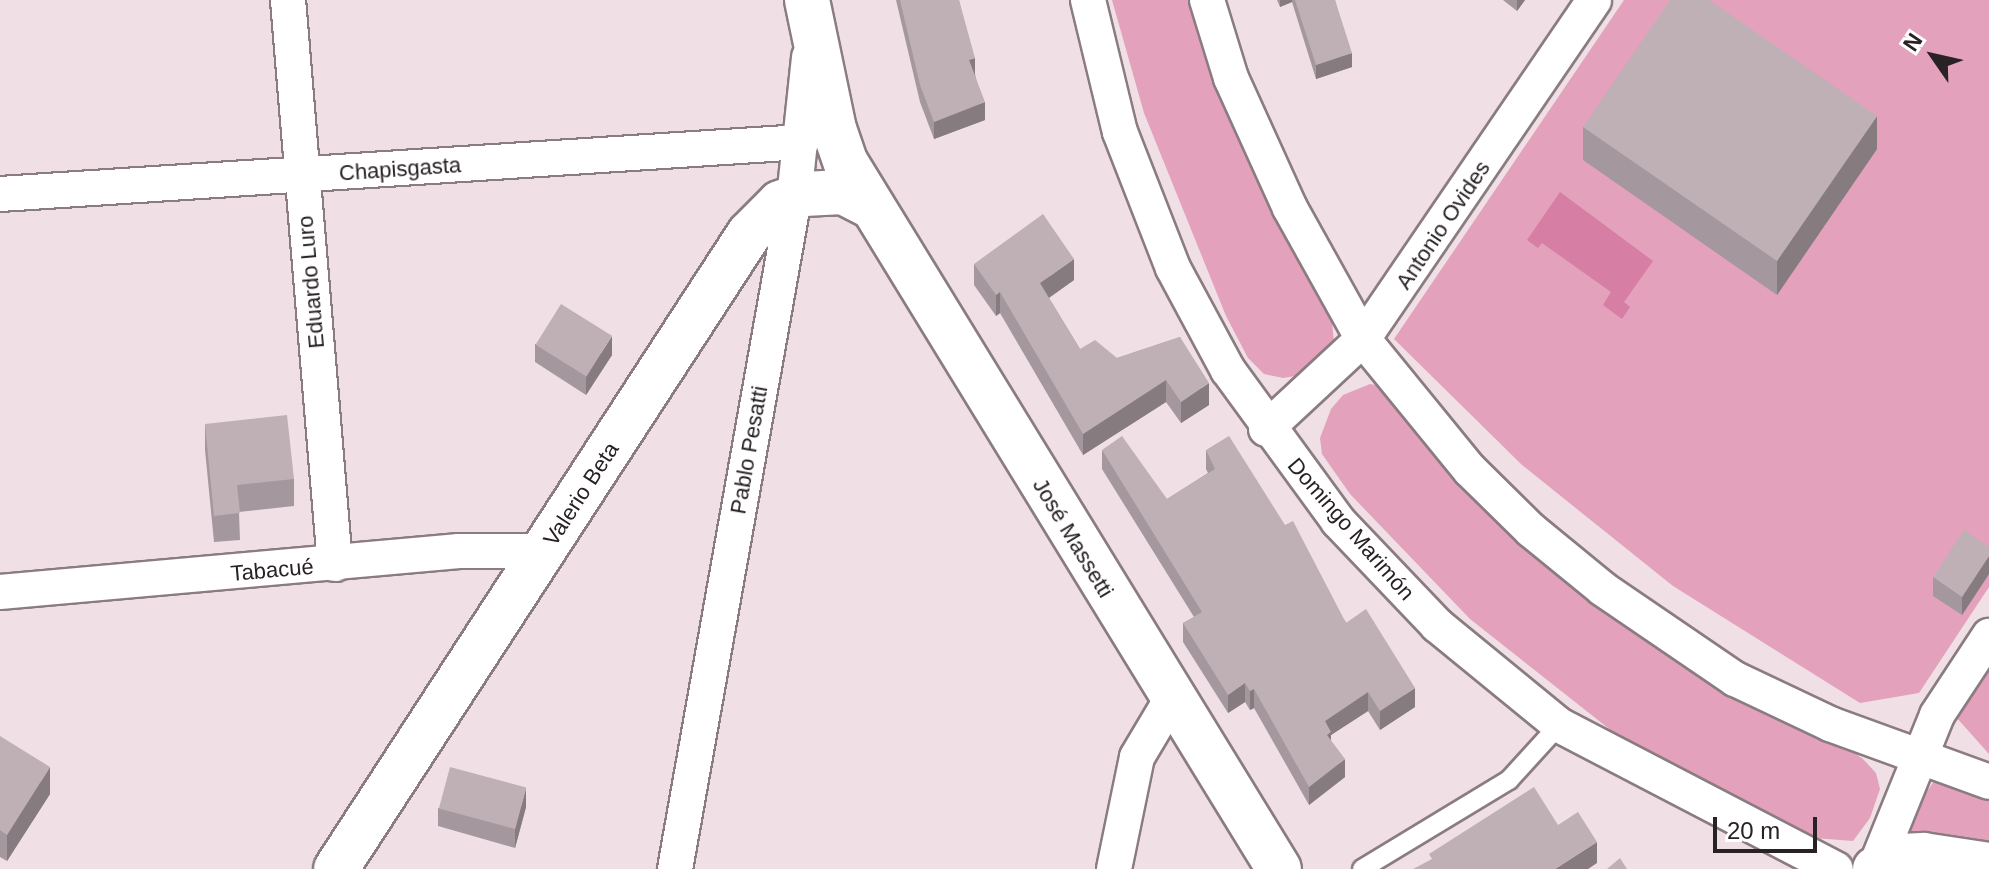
<!DOCTYPE html>
<meta charset="utf-8">
<style>
body{margin:0}
#map{position:relative;width:1989px;height:869px;overflow:hidden;background:#f0e0e5;font-family:Helvetica,sans-serif}
div>[style]{position:absolute}
[style*='--x']{left:calc(var(--x)*1px);top:calc(var(--y)*1px);width:calc(var(--w)*1px);rotate:calc(var(--a)*1deg)}
.green>*{inset:0;background:#e3a1bb}
.water>*{inset:0;background:#d67ea3}
.roads{filter:drop-shadow(2px 0 #8a7c81) drop-shadow(-2px 0 #8a7c81) drop-shadow(0 2px #8a7c81) drop-shadow(0 -2px #8a7c81)}
.lane>*{height:18px;margin:-9px;padding:0 9px;transform-origin:9px;border-radius:9px;background:#fff}
.street>*{height:34px;margin:-17px;padding:0 17px;transform-origin:17px;border-radius:17px;background:#fff}
.secondary>*{height:44px;margin:-22px;padding:0 22px;transform-origin:22px;border-radius:22px;background:#fff}
.wall>*{inset:0;background:#a4979d}
.shaded-wall>*{inset:0;background:#867b7f}
.building>*{inset:0;background:#bfb0b6;transform-origin:0 0}
span{translate:-50% -50%;white-space:nowrap;text-align:center;line-height:1.15;-webkit-text-stroke:6px #fff;paint-order:stroke}
.street-label{font-size:22px;color:#282224}
.north{position:absolute;left:1893px;top:16px;width:80px;height:80px;-webkit-text-stroke:6px #fff;paint-order:stroke;rotate:304deg;font-size:22px;font-weight:700;line-height:32px;text-align:center;color:#282224}
.north::after{content:'';display:block;margin:auto;width:28px;height:36px;background:#282224;clip-path:polygon(50% 0,100% 100%,50% 72%,0 100%)}
.scale{position:absolute;left:1713px;top:817px;width:104px;height:36px;box-sizing:border-box;border:4px solid #282224;border-top:0;padding-left:10px;font-size:24px;line-height:28px;white-space:nowrap;color:#282224;-webkit-text-stroke:6px #fff;paint-order:stroke}
</style>
<div id="map">
<div class="green">
<i style="clip-path:polygon(1112px 0,1188px 0,1236px 134px,1331px 313px,1334px 342px,1326px 357px,1302px 375px,1283px 378px,1264px 374px,1248px 358px,1226px 316px,1144px 113px)"></i>
<i style="clip-path:polygon(1624px 0,1989px 0,1989px 587px,1919px 693px,1860px 703px,1673px 586px,1522px 465px,1394px 339px)"></i>
<i style="clip-path:polygon(1370px 384px,1381px 386px,1447px 459px,1863px 759px,1876px 773px,1880px 789px,1870px 818px,1853px 841px,1814px 838px,1765px 821px,1622px 739px,1470px 619px,1350px 494px,1322px 454px,1320px 438px,1331px 409px,1343px 395px)"></i>
<i style="clip-path:polygon(1989px 666px,1989px 754px,1956px 717px)"></i>
<i style="clip-path:polygon(1934px 781px,1989px 795px,1989px 850px,1896px 837px)"></i>
</div>
<div class="water">
<i style="clip-path:polygon(1560px 192px,1653px 261px,1624px 302px,1630px 307px,1622px 319px,1603px 305px,1611px 292px,1542px 243px,1538px 248px,1527px 240px)"></i>
</div>
<div class="roads">
<div class="lane">
<i style="--x:1362;--y:869;--w:172;--a:-31.2"></i>
<i style="--x:1509;--y:780;--w:74;--a:-47.7"></i>
</div>
<div class="street">
<i style="--x:288;--y:0;--w:566;--a:85.24"></i>
<i style="--x:1088;--y:0;--w:136;--a:76.4"></i>
<i style="--x:1120;--y:132;--w:146;--a:68.7"></i>
<i style="--x:1173;--y:268;--w:116;--a:61.7"></i>
<i style="--x:1228;--y:370;--w:187;--a:53.9"></i>
<i style="--x:1338;--y:521;--w:144;--a:46.4"></i>
<i style="--x:1437;--y:625;--w:158;--a:39.3"></i>
<i style="--x:1559;--y:725;--w:312;--a:27.5"></i>
<i style="--x:1207;--y:0;--w:82;--a:72.9"></i>
<i style="--x:1231;--y:78;--w:143;--a:65.6"></i>
<i style="--x:1290;--y:208;--w:150;--a:60.9"></i>
<i style="--x:1363;--y:339;--w:169;--a:50.8"></i>
<i style="--x:1470;--y:470;--w:86;--a:44.5"></i>
<i style="--x:1531;--y:530;--w:93;--a:39.3"></i>
<i style="--x:1603;--y:589;--w:160;--a:34.3"></i>
<i style="--x:1735;--y:679;--w:105;--a:25.3"></i>
<i style="--x:1830;--y:724;--w:169;--a:20"></i>
<i style="--x:0;--y:194;--w:803;--a:-3.71"></i>
<i style="--x:1266;--y:429;--w:132;--a:-42.9"></i>
<i style="--x:1363;--y:339;--w:410;--a:-55.7"></i>
<i style="--x:0;--y:592;--w:461;--a:-5.1"></i>
<i style="--x:459;--y:551;--w:85;--a:0"></i>
<i style="--x:1875;--y:868;--w:165;--a:-67.9"></i>
<i style="--x:1937;--y:715;--w:95;--a:-56.6"></i>
<i style="--x:675;--y:869;--w:681;--a:-79.94"></i>
<i style="--x:794;--y:198;--w:142;--a:-83.9"></i>
<i style="--x:1114;--y:869;--w:114;--a:-78.4"></i>
<i style="--x:1137;--y:757;--w:66;--a:-59.2"></i>
</div>
<div class="secondary">
<i style="--x:807;--y:0;--w:132;--a:78.2"></i>
<i style="--x:834;--y:129;--w:36;--a:71"></i>
<i style="--x:846;--y:163;--w:828;--a:58.48"></i>
<i style="--x:336;--y:869;--w:757;--a:-56.96"></i>
<i style="--x:749;--y:234;--w:44;--a:-45"></i>
<i style="--x:780;--y:203;--w:26;--a:-21"></i>
<i style="--x:804;--y:194;--w:39;--a:-3"></i>
<i style="--x:843;--y:192;--w:30;--a:27"></i>
<i style="--x:1875;--y:869;--w:29;--a:-27"></i>
<i style="--x:1901;--y:856;--w:22;--a:-3"></i>
<i style="--x:1923;--y:855;--w:67;--a:8.6"></i>
</div>
</div>
<div class="wall">
<i style="clip-path:polygon(896px 0,959px 0,985px 120px,934px 139px,920px 102px)"></i>
<i style="clip-path:polygon(1277px 0,1335px 0,1352px 67px,1316px 79px,1292px 2px,1280px 7px)"></i>
<i style="clip-path:polygon(1503px 0,1525px 0,1517px 11px)"></i>
<i style="clip-path:polygon(1583px 127px,1877px 149px,1777px 295px,1583px 160px)"></i>
<i style="clip-path:polygon(974px 264px,1074px 280px,1049px 298px,1080px 349px,1117px 358px,1180px 337px,1209px 405px,1181px 423px,1166px 402px,1083px 455px,1000px 313px,996px 316px,974px 285px)"></i>
<i style="clip-path:polygon(535px 344px,612px 355px,586px 395px,535px 362px)"></i>
<i style="clip-path:polygon(205px 424px,294px 479px,294px 506px,239px 512px,240px 540px,214px 542px,205px 450px)"></i>
<i style="clip-path:polygon(1102px 450px,1167px 499px,1208px 473px,1206px 469px,1206px 450px,1415px 707px,1380px 730px,1368px 711px,1331px 735px,1331px 741px,1345px 777px,1309px 805px,1254px 708px,1250px 710px,1245px 702px,1228px 713px,1183px 642px,1183px 623px,1194px 617px,1102px 469px)"></i>
<i style="clip-path:polygon(1989px 547px,1989px 574px,1962px 615px,1933px 596px,1933px 577px)"></i>
<i style="clip-path:polygon(0 736px,50px 794px,7px 861px,0 857px)"></i>
<i style="clip-path:polygon(526px 807px,515px 848px,438px 826px,438px 808px)"></i>
</div>
<div class="shaded-wall">
<i style="clip-path:polygon(1280px 0,1292px 0,1292px 2px,1280px 7px)"></i>
<i style="clip-path:polygon(1517px 0,1525px 0,1517px 11px)"></i>
<i style="clip-path:polygon(1352px 53px,1352px 67px,1316px 79px,1316px 65px)"></i>
<i style="clip-path:polygon(975px 58px,975px 76px,969px 60px)"></i>
<i style="clip-path:polygon(985px 102px,985px 120px,934px 139px,934px 122px)"></i>
<i style="clip-path:polygon(1877px 116px,1877px 149px,1777px 295px,1777px 261px)"></i>
<i style="clip-path:polygon(1074px 259px,1074px 280px,1040px 304px,1040px 283px)"></i>
<i style="clip-path:polygon(1000px 292px,1000px 313px,996px 316px,996px 295px)"></i>
<i style="clip-path:polygon(612px 336px,612px 355px,586px 395px,586px 377px)"></i>
<i style="clip-path:polygon(1166px 380px,1166px 402px,1083px 455px,1083px 434px)"></i>
<i style="clip-path:polygon(1209px 383px,1209px 405px,1181px 423px,1181px 402px)"></i>
<i style="clip-path:polygon(1989px 556px,1989px 574px,1962px 615px,1962px 597px)"></i>
<i style="clip-path:polygon(1245px 683px,1245px 702px,1228px 713px,1228px 695px)"></i>
<i style="clip-path:polygon(1415px 688px,1415px 707px,1380px 730px,1380px 711px)"></i>
<i style="clip-path:polygon(1254px 689px,1254px 708px,1250px 710px,1250px 691px)"></i>
<i style="clip-path:polygon(1368px 692px,1368px 711px,1331px 735px,1331px 751px,1327px 754px,1325px 721px)"></i>
<i style="clip-path:polygon(1345px 759px,1345px 777px,1309px 805px,1309px 787px)"></i>
<i style="clip-path:polygon(50px 767px,50px 794px,7px 861px,7px 835px)"></i>
<i style="clip-path:polygon(526px 788px,526px 807px,515px 848px,515px 829px)"></i>
<i style="clip-path:polygon(1597px 842px,1597px 863px,1588px 869px,1555px 869px)"></i>
</div>
<div class="building">
<i style="clip-path:polygon(900px 0,959px 0,975px 58px,969px 60px,985px 102px,934px 122px,920px 85px)"></i>
<i style="clip-path:polygon(1295px 0,1335px 0,1352px 53px,1316px 65px)"></i>
<i style="clip-path:polygon(1670px 0,1709px 0,1877px 116px,1777px 261px,1583px 127px)"></i>
<i style="clip-path:polygon(1043px 214px,1074px 259px,1040px 283px,1080px 349px,1095px 340px,1117px 358px,1180px 337px,1209px 383px,1181px 402px,1166px 380px,1083px 434px,1000px 292px,996px 295px,974px 264px)"></i>
<i style="left:561px;top:304px;width:60px;height:48px;rotate:32deg"></i>
<i style="clip-path:polygon(287px 415px,294px 479px,237px 485px,240px 513px,214px 516px,205px 424px)"></i>
<i style="clip-path:polygon(1122px 436px,1167px 499px,1215px 469px,1206px 450px,1229px 436px,1285px 525px,1293px 521px,1346px 623px,1366px 609px,1415px 688px,1380px 711px,1368px 692px,1325px 721px,1331px 732px,1327px 735px,1345px 759px,1309px 787px,1254px 689px,1250px 691px,1245px 683px,1228px 695px,1183px 623px,1202px 612px,1102px 450px)"></i>
<i style="clip-path:polygon(1964px 530px,1989px 547px,1989px 556px,1962px 597px,1933px 577px)"></i>
<i style="clip-path:polygon(0 736px,50px 767px,7px 835px,0 830px)"></i>
<i style="left:450px;top:767px;width:79px;height:43px;rotate:15deg"></i>
<i style="clip-path:polygon(1534px 787px,1558px 825px,1578px 812px,1597px 842px,1555px 869px,1413px 869px,1432px 859px,1429px 854px)"></i>
<i style="clip-path:polygon(1620px 858px,1627px 869px,1607px 869px)"></i>
</div>
<div class="street-label">
<span style="left:400px;top:169px;rotate:-4deg">Chapisgasta</span>
<span style="left:1443px;top:225px;rotate:-56deg">Antonio Ovides</span>
<span style="left:311px;top:282px;rotate:-95deg">Eduardo Luro</span>
<span style="left:749px;top:450px;rotate:-80deg">Pablo Pesatti</span>
<span style="left:581px;top:494px;rotate:-57deg">Valerio Beta</span>
<span style="left:1351px;top:529px;rotate:49deg">Domingo Marimón</span>
<span style="left:1073px;top:538px;rotate:59deg">José Massetti</span>
<span style="left:272px;top:570px;rotate:-5deg">Tabacué</span>
</div>
<div class="north">N</div>
<div class="scale">20 m</div>
</div>
